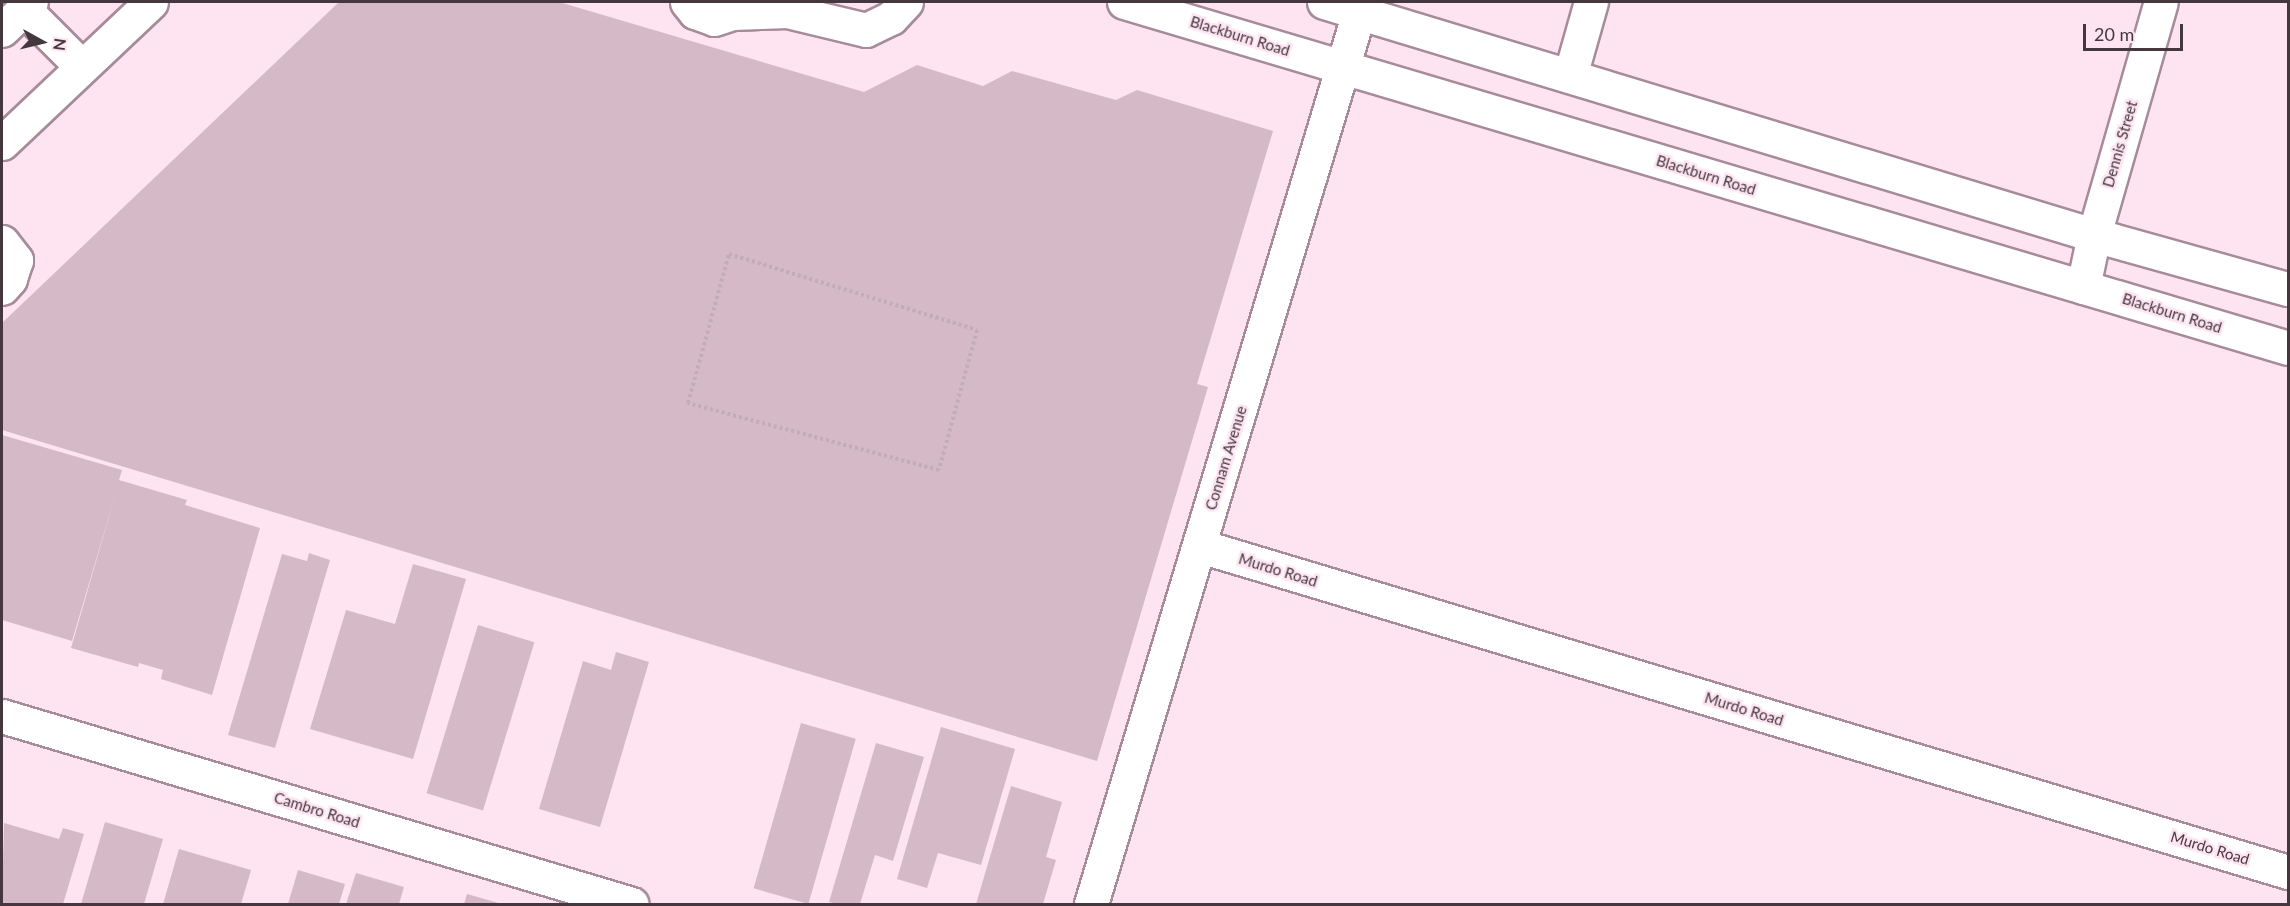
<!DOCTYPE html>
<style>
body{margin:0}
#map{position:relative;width:2290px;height:906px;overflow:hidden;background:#fde4f0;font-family:Lato,sans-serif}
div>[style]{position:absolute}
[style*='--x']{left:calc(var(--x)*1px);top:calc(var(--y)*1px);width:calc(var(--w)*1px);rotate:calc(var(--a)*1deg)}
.building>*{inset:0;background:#d6b9c7;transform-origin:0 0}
.path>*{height:4px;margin-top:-2px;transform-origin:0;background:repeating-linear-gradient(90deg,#c2adb7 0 3px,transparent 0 6px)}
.roads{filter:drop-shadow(2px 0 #a78b99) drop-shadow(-2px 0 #a78b99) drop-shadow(0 2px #a78b99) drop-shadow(0 -2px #a78b99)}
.minor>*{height:33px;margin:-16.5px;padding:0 16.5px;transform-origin:16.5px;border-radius:16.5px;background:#fff}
.major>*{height:33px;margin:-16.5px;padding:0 16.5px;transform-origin:16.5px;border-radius:16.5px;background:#fff}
span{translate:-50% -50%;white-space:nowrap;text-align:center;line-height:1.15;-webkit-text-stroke:5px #fde4f0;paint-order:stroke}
.street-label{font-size:15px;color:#44383e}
.frame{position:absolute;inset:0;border:3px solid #44383e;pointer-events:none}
.north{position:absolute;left:12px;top:12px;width:60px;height:60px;-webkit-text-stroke:4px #fde4f0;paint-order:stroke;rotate:98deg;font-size:16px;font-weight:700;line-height:24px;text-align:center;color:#44383e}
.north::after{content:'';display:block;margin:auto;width:21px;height:27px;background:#44383e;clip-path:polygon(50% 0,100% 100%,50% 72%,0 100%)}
.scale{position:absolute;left:2083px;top:24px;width:100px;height:27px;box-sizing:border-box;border:3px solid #44383e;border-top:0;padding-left:8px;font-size:18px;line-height:21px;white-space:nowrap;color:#44383e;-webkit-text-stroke:4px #fde4f0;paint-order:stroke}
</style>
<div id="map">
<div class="building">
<i style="clip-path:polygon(339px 2px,559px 2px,864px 92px,917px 65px,983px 86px,1012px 71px,1116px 100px,1137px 90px,1273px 131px,1197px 384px,1208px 387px,1097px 761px,2px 430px,2px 323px)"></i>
<i style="clip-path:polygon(2px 435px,122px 470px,119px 480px,187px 500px,185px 505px,260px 528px,212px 695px,161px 679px,163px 670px,139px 663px,138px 667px,71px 648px,117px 489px,72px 641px,2px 620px)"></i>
<i style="clip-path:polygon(309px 553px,330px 560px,275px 748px,228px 735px,282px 554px,307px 561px)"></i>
<i style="clip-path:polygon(413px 564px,466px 579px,413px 759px,310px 729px,346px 610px,395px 624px)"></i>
<i style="left:478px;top:625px;width:59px;height:176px;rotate:17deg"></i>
<i style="clip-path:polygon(616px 652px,649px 662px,600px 827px,539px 809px,583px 661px,611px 670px)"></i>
<i style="left:801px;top:723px;width:57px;height:172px;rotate:16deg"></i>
<i style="clip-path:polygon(941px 727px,1015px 749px,981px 865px,938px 853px,927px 888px,897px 879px)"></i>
<i style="clip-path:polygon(876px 743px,924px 757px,893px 861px,875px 855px,860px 904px,838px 904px,829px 902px)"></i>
<i style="clip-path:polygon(1011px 786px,1062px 802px,1046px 857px,1056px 860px,1043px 904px,976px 904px)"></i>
<i style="clip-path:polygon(105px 822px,163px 839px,144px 904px,81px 904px)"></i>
<i style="clip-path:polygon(4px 823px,59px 839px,63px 828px,84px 834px,63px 904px,2px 904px)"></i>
<i style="clip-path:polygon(179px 849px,251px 870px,241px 904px,163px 904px)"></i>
<i style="clip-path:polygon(298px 870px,345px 884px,339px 904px,288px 904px)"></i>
<i style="clip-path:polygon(356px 873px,404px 887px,399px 904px,346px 904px)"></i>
<i style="clip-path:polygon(467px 894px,502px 904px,464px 904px)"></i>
</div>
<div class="path">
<i style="--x:729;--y:254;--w:259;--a:17"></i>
<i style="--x:977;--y:330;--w:145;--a:105.2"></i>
<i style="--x:939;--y:470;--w:260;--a:-165.1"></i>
<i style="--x:688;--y:403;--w:155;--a:-74.6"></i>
</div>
<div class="roads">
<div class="minor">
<i style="--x:687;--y:2;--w:13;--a:51"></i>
<i style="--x:695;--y:12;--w:20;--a:20"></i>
<i style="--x:714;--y:19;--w:20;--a:-18"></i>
<i style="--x:733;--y:13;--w:14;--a:-51"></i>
<i style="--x:23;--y:8;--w:83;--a:45"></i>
<i style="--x:733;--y:13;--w:54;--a:-2.1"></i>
<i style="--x:787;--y:11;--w:81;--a:13.5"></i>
<i style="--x:866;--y:30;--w:28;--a:-26"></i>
<i style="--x:891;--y:18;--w:22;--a:-47"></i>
<i style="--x:2;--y:30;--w:40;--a:-44"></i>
<i style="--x:1570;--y:76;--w:77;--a:-74.2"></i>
<i style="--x:2;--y:143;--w:205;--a:-43.4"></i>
<i style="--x:2;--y:242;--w:23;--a:52"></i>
<i style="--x:16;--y:260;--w:20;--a:108"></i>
<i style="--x:10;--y:279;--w:12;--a:132"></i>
<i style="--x:2083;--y:287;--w:53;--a:-78.1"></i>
<i style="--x:2094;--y:235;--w:242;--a:-74"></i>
<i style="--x:1200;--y:546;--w:1136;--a:16.68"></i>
<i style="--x:2;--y:716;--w:657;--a:16.62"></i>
<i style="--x:1091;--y:904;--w:931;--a:-73.28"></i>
</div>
<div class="major">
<i style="--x:1124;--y:2;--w:1214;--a:16.55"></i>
<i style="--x:1324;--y:2;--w:804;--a:16.84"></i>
<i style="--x:2094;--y:235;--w:201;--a:15.6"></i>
</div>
</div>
<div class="street-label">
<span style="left:1240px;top:36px;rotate:17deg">Blackburn Road</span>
<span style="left:2120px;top:144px;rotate:-74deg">Dennis Street</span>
<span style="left:1706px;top:175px;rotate:17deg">Blackburn Road</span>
<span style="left:2172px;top:313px;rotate:17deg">Blackburn Road</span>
<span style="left:1226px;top:458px;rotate:-73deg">Connam Avenue</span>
<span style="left:1278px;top:570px;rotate:17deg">Murdo Road</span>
<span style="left:1744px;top:709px;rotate:17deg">Murdo Road</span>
<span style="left:317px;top:810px;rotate:17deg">Cambro Road</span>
<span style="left:2210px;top:848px;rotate:17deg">Murdo Road</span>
</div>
<div class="frame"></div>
<div class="north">N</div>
<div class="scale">20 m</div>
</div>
